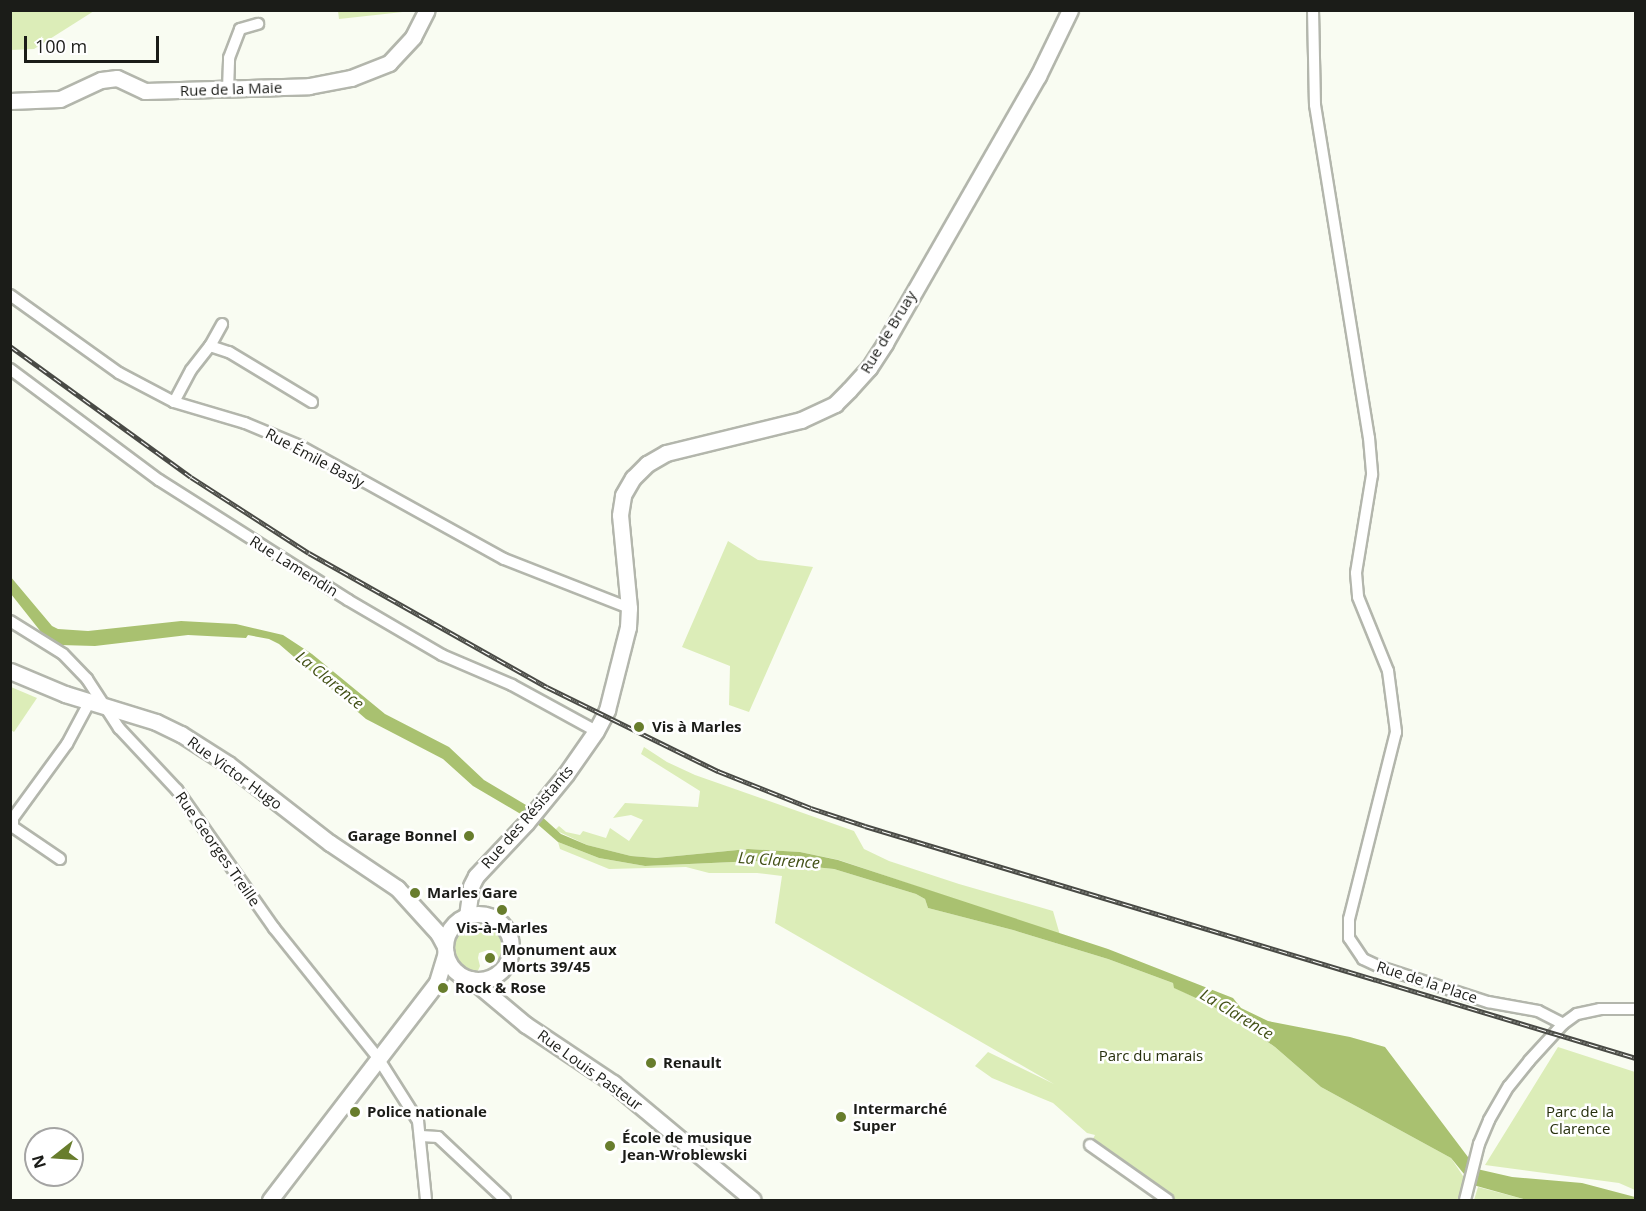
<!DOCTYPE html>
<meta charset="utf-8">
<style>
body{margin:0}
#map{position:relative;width:1646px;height:1211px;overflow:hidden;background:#f9fcf2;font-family:"Open Sans",sans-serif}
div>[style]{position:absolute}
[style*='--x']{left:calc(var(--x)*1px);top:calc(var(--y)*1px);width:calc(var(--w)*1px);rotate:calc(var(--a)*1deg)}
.green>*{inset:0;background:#dcedb8}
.water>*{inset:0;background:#a9c170}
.roads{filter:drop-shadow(2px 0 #b3b6ac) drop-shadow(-2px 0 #b3b6ac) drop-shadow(0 2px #b3b6ac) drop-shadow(0 -2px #b3b6ac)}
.street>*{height:10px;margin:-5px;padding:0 5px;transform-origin:5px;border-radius:5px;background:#fff}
.secondary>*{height:15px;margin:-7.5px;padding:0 7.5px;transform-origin:7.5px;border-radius:7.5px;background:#fff}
.secondary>.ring{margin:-7.5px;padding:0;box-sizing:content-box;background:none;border:15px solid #fff;border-radius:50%}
.rail>*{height:5px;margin-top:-2.5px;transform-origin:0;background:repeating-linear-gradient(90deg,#fff 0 9px,#494a45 0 18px);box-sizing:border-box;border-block:2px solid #494a45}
.dots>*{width:16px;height:16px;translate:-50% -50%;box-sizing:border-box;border:3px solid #fff;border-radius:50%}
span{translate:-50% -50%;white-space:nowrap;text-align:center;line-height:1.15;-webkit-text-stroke:5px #fff;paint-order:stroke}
.street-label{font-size:15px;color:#1b1c18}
.poi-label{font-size:15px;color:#1b1c18;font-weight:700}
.left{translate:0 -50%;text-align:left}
.right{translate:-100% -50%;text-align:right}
.park-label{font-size:15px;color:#27300d}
.water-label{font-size:16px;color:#425016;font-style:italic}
.frame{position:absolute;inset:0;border:12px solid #1b1c18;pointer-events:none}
.north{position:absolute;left:24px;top:1127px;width:60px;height:60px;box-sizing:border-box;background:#fff;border:2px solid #a4a4a3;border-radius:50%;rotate:253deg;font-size:16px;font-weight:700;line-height:24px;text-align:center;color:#1b1c18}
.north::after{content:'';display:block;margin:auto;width:21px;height:27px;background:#687d2d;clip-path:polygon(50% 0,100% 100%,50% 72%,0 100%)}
.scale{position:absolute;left:24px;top:36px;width:135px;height:27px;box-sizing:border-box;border:3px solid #1b1c18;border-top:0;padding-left:8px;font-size:18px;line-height:21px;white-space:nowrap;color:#1b1c18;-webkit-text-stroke:4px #fff;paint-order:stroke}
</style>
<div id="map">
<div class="green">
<i style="clip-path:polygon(11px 10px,94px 10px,94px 11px,34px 49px,11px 50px)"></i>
<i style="clip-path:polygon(338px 11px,338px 10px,412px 11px,339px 19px)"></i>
<i style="clip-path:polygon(728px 541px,758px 560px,813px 567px,749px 712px,729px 705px,730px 666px,682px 647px)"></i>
<i style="clip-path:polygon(11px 687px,37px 698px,14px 732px,11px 730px)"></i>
<i style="clip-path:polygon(644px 747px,667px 762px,695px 775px,854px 831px,864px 849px,889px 861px,959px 884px,1053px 911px,1060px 935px,839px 860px,800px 852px,748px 849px,656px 858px,631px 856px,587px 845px,555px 830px,559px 826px,566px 832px,580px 835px,583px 831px,606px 838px,610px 828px,629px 841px,643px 820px,631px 815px,613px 818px,625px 803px,698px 807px,700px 791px,641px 754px)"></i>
<i style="clip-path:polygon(558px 842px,599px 858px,645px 866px,755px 861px,834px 869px,916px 894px,925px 899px,928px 908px,1013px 930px,1108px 959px,1173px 983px,1175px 988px,1209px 1004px,1275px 1047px,1321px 1087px,1451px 1158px,1465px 1179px,1459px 1200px,1168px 1200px,1090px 1145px,1095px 1135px,1087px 1133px,1053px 1103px,992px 1078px,975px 1066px,988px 1052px,1054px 1084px,775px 923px,782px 876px,757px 873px,709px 873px,686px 867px,609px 869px,560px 849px)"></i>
<i style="clip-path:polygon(482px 920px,490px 922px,502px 933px,505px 949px,499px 964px,488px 950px,479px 953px,478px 958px,480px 966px,477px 973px,462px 966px,453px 952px,453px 944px,459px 929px,466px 924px)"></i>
<i style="clip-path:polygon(1558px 1047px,1635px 1072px,1635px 1190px,1619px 1183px,1485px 1165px)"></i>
<i style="clip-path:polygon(1478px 1187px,1527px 1200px,1474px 1200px)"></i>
</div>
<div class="water">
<i style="clip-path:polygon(10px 576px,52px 626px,58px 629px,88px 631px,181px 621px,236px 624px,283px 635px,312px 654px,385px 714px,449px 747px,484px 780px,531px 808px,524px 816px,473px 786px,443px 759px,366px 719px,279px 644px,269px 639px,248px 635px,246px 638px,188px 635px,95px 646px,60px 645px,45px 637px,11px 594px)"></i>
<i style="clip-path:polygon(540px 815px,561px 834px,587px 845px,631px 856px,656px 858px,748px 849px,800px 852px,838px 860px,1108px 949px,1233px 998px,1241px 1008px,1268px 1021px,1350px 1037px,1385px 1047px,1477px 1169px,1512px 1177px,1582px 1183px,1635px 1197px,1635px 1200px,1527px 1200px,1473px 1185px,1451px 1158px,1321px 1087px,1275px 1047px,1246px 1027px,1209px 1004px,1174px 988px,1173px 983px,1108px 959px,1013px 930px,928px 908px,925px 899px,916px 894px,834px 869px,755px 861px,645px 866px,599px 858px,558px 842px,535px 822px)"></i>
</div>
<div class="roads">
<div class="street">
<i style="--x:1313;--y:10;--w:95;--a:88.8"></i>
<i style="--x:1315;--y:105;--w:337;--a:80.8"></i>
<i style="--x:1369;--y:438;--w:37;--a:85"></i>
<i style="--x:1372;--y:475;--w:99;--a:99.3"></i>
<i style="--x:1356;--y:573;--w:24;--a:85"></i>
<i style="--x:1358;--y:597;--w:80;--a:67.9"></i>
<i style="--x:1388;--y:671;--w:62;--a:82.5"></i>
<i style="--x:1396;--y:732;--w:193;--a:104.1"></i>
<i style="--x:1349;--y:919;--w:19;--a:90"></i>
<i style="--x:1349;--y:938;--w:25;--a:56"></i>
<i style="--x:1363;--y:959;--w:19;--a:25"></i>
<i style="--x:1380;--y:967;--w:114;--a:18"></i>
<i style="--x:1488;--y:1002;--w:51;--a:10.2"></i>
<i style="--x:1538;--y:1011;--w:28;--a:27"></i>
<i style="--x:228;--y:90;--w:32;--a:-88"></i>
<i style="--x:229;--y:58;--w:31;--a:-69"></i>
<i style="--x:240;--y:29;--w:19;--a:-16"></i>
<i style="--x:10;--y:295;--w:134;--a:35.6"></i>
<i style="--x:119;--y:373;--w:62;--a:27.8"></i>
<i style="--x:174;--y:402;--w:74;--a:16.5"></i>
<i style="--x:245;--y:423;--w:60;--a:22.7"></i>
<i style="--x:300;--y:446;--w:233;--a:29"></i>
<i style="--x:504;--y:559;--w:134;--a:21.4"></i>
<i style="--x:210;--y:346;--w:20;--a:18"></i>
<i style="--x:229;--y:352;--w:97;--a:31.1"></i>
<i style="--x:10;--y:369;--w:186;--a:36.7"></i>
<i style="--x:159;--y:480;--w:224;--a:32.4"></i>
<i style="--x:348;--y:600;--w:109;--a:30.3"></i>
<i style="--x:442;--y:655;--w:76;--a:23.2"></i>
<i style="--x:512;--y:685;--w:96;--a:28.7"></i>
<i style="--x:174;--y:402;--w:36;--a:-62"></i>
<i style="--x:191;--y:370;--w:31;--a:-52"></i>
<i style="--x:210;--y:346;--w:25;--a:-61"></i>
<i style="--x:10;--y:621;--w:62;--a:31.9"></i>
<i style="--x:63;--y:654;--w:35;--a:46"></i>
<i style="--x:87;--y:679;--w:59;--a:56.9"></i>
<i style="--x:119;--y:728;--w:85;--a:46.9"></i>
<i style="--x:177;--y:790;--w:169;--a:54.9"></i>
<i style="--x:274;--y:928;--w:166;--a:51.3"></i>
<i style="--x:378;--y:1058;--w:75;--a:57.6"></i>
<i style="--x:418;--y:1121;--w:79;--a:84.2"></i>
<i style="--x:60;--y:859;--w:57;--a:-145.8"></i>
<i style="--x:13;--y:827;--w:9;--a:-90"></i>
<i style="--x:13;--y:818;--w:92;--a:-53.9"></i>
<i style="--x:67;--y:744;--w:49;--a:-61.9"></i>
<i style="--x:421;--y:1136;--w:17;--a:3"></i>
<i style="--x:438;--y:1137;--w:92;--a:43.2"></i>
<i style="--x:1090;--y:1145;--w:95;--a:35.2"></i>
<i style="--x:1465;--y:1200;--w:58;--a:-76"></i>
<i style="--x:1479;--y:1144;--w:26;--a:-67"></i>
<i style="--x:1489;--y:1120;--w:39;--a:-60"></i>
<i style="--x:1509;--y:1086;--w:32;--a:-51"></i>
<i style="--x:1529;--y:1061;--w:50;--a:-47.4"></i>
<i style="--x:1563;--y:1024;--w:17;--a:-36"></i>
<i style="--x:1577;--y:1014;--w:24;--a:-12"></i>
<i style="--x:1600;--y:1009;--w:36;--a:0"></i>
</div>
<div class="secondary">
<i style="--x:10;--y:101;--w:50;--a:-2.3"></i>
<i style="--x:60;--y:99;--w:45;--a:-24.9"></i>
<i style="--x:101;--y:80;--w:16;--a:-7"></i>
<i style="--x:117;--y:78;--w:31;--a:25"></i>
<i style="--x:145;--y:91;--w:164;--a:-1.7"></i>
<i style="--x:309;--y:86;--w:43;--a:-10.8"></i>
<i style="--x:351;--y:78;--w:41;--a:-21.5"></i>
<i style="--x:389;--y:63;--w:35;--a:-47"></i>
<i style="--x:413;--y:37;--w:30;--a:-63"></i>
<i style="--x:10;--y:671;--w:60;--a:22.7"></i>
<i style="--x:65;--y:694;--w:95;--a:17.1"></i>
<i style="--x:156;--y:722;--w:28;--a:26"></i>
<i style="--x:181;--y:734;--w:56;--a:32.6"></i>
<i style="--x:228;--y:764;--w:129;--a:37.8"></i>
<i style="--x:330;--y:843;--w:81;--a:33.9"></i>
<i style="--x:397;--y:888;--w:61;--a:47.7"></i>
<i style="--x:438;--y:933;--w:15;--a:62"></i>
<i class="ring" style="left:445px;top:914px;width:51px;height:51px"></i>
<i style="--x:467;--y:916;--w:30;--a:-82"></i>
<i style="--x:471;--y:886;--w:11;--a:-63"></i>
<i style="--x:476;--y:876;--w:73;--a:-46.7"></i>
<i style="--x:526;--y:823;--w:63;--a:-50.8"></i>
<i style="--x:566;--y:774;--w:52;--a:-55.1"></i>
<i style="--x:596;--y:731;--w:24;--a:-62"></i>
<i style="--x:607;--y:710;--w:86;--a:-75.8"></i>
<i style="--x:628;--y:627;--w:19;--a:-87"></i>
<i style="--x:629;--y:608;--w:93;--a:-95.5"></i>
<i style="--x:620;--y:515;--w:20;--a:-81"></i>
<i style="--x:623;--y:495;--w:20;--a:-60"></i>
<i style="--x:633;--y:478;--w:20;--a:-45"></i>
<i style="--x:647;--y:464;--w:22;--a:-30"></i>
<i style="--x:666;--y:453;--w:139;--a:-13.7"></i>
<i style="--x:801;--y:420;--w:38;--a:-25"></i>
<i style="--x:835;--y:404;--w:20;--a:-45"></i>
<i style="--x:849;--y:390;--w:30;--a:-48"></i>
<i style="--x:869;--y:368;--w:30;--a:-57"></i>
<i style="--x:885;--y:343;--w:308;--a:-60.2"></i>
<i style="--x:1038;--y:76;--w:73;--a:-64.1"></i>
<i style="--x:471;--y:979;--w:72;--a:39.9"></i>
<i style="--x:526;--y:1025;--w:105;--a:33.7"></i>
<i style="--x:613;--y:1083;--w:182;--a:39.9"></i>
<i style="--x:270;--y:1200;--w:275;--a:-52.5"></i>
<i style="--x:437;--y:982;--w:30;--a:-73"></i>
</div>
</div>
<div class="rail">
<i style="--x:10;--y:346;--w:223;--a:35.9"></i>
<i style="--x:191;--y:477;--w:140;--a:32.8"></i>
<i style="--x:309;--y:553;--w:273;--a:29.4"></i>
<i style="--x:547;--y:687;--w:191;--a:26.2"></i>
<i style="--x:718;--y:771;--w:100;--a:21.7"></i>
<i style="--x:811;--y:808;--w:57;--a:18.4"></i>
<i style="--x:865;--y:826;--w:805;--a:16.75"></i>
</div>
<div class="dots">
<i style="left:639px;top:727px;background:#687d2d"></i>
<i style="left:469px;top:836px;background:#687d2d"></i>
<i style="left:415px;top:893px;background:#687d2d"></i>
<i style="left:502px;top:910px;background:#687d2d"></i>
<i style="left:490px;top:958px;background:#687d2d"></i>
<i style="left:443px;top:988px;background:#687d2d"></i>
<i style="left:651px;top:1063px;background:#687d2d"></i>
<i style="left:355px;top:1112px;background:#687d2d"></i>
<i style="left:841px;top:1117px;background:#687d2d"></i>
<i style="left:610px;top:1146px;background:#687d2d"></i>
</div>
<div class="street-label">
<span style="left:231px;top:89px;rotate:-2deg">Rue de la Maie</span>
<span style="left:888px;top:332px;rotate:-59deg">Rue de Bruay</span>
<span style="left:315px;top:458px;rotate:28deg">Rue Émile Basly</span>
<span style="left:294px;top:566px;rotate:32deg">Rue Lamendin</span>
<span style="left:235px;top:773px;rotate:36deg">Rue Victor Hugo</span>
<span style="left:527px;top:817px;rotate:-49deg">Rue des Résistants</span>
<span style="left:218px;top:849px;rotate:55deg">Rue Georges Treille</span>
<span style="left:1427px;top:982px;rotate:18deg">Rue de la Place</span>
<span style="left:590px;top:1070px;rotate:36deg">Rue Louis Pasteur</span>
</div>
<div class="poi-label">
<span class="left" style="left:652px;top:727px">Vis à Marles</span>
<span class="right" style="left:457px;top:836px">Garage Bonnel</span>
<span class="left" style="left:427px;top:893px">Marles Gare</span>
<span style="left:502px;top:928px">Vis-à-Marles</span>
<span class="left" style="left:502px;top:958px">Monument aux<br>Morts 39/45</span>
<span class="left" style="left:455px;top:988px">Rock &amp; Rose</span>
<span class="left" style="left:663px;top:1063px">Renault</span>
<span class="left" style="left:853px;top:1117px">Intermarché<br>Super</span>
<span class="left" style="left:367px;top:1112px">Police nationale</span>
<span class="left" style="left:622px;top:1146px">École de musique<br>Jean-Wroblewski</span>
</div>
<div class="park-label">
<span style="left:1151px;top:1056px">Parc du marais</span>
<span style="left:1580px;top:1120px">Parc de la<br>Clarence</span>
</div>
<div class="water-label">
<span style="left:330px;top:680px;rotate:39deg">La Clarence</span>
<span style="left:779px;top:860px;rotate:4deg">La Clarence</span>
<span style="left:1237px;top:1014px;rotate:31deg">La Clarence</span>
</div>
<div class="frame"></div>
<div class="north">N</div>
<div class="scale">100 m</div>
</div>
